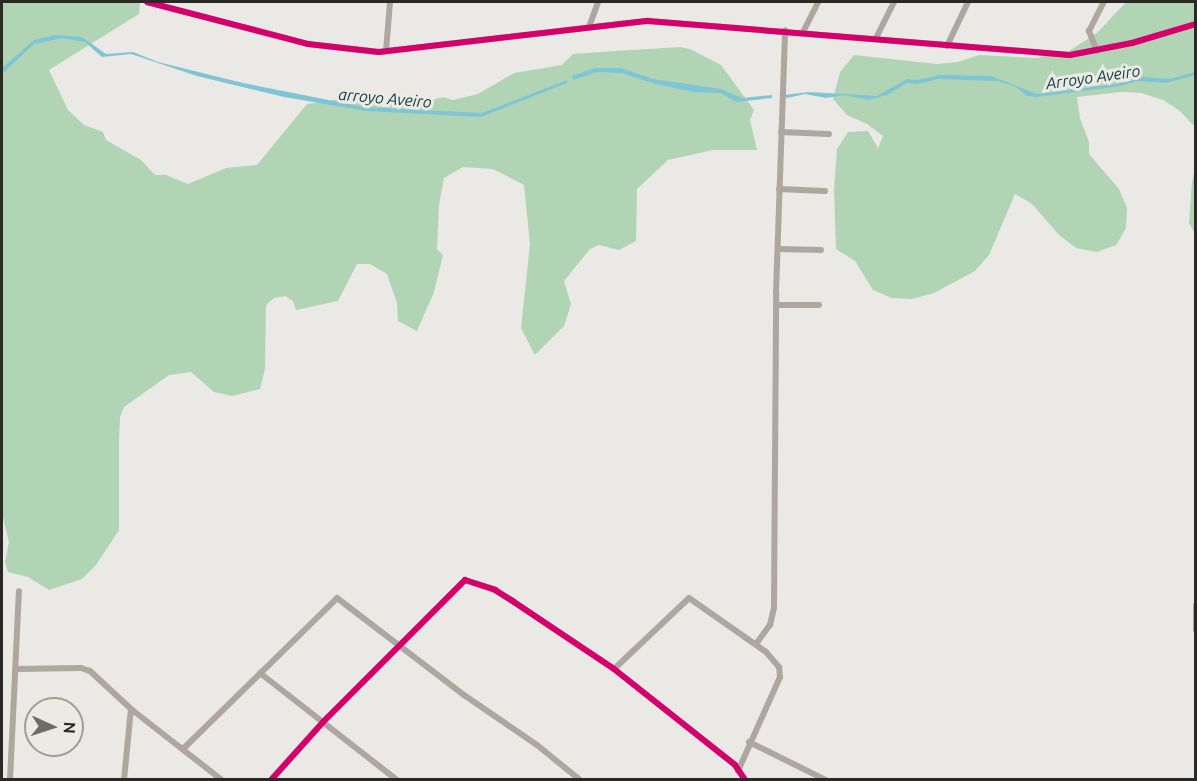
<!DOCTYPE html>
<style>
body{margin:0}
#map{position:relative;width:1197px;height:781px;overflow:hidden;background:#ebe9e5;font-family:Ubuntu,sans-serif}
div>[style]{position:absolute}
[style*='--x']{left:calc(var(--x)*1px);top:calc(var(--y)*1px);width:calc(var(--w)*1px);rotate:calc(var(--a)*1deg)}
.forest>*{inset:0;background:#b1d4b5}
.water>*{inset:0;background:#7ec5d6}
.minor>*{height:6px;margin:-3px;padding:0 3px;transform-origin:3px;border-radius:3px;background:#aea6a0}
.cycleway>*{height:6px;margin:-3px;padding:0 3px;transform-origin:3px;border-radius:3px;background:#d6006c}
span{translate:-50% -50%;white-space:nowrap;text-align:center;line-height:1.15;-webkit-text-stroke:6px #edeae3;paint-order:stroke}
.water-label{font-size:16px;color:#12414c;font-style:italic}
.frame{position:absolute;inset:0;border:3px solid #2a2926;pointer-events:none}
.north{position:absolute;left:24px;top:697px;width:60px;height:60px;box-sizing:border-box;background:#edeae3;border:2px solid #9f9d97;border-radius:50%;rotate:93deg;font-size:16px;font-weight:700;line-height:24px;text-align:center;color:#2a2926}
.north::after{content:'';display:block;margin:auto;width:21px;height:27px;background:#6e6c69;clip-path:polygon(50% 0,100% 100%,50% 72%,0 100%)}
</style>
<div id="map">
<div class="forest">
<i style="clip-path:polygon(2px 2px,140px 2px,139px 14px,49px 70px,68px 110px,84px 125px,103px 132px,106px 140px,141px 160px,155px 175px,166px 175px,188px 184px,226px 168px,257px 165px,307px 104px,360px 96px,423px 102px,443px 97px,453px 100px,478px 94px,514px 73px,562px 65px,573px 54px,615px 51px,680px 47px,690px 49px,721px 65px,754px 110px,750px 120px,757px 150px,713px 150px,668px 160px,637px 189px,636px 241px,619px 250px,599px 245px,590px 249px,564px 281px,571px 304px,564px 326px,535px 355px,521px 328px,530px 244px,524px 185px,493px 169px,463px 167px,444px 178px,439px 205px,437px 249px,443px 255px,434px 292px,417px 331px,398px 321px,397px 303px,387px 274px,370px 264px,357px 264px,338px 301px,296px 310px,293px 301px,285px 296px,274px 298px,266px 305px,265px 369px,260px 389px,232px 396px,214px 392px,191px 372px,169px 375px,124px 407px,120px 417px,119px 440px,119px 530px,96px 565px,82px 579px,49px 590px,28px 577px,8px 572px,5px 562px,9px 542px,2px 514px)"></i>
<i style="clip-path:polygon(1126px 2px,1195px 2px,1195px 127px,1180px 111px,1163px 100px,1141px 93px,1121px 92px,1077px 97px,1080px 118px,1089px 142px,1089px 154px,1119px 189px,1127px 208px,1126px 228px,1116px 245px,1097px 252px,1076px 248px,1059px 235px,1032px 204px,1015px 194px,989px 255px,975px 271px,934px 293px,912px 299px,892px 298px,873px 290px,855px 261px,836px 249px,834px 190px,837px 149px,848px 132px,868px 131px,878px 148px,883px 136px,867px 124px,847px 115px,833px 99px,840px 72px,854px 55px,937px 64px,958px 62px,979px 55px,1037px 58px,1056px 53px,1066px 53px,1097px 33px)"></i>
<i style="clip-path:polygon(1195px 169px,1196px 234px,1195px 234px,1189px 223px,1192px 182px)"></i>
</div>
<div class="water">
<i style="clip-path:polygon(55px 35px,82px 37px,106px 54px,133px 52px,158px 62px,243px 83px,364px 107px,482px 113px,567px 80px,567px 83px,481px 117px,366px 111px,284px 97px,197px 76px,131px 54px,102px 57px,85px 42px,62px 38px,34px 44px,2px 74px,2px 68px,34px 40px)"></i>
<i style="clip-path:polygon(595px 68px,621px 68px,653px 79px,721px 89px,742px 98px,772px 95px,772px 98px,736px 102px,721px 93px,693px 92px,656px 84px,621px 73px,597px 72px,573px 80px,572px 76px)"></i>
<i style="clip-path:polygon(1195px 72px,1195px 75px,1166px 83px,1137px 81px,1121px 86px,1037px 97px,1027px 96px,1016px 87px,998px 81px,938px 79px,918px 84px,907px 83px,887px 95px,869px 100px,844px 95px,826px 98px,805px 94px,787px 98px,784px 95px,809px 92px,877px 96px,907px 79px,918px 80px,940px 75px,991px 76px,1037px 94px,1123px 83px,1143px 77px,1170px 79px)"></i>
</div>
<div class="minor">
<i style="--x:147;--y:2;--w:166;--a:14.6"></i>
<i style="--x:308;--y:44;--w:71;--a:6.4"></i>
<i style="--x:379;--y:52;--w:271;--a:-6.6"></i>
<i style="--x:648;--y:21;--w:423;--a:4.6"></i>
<i style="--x:1070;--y:55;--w:63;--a:-11"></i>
<i style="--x:1132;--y:43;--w:67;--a:-16.5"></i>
<i style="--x:589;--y:27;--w:27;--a:-70"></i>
<i style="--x:803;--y:32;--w:34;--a:-63"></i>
<i style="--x:876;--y:38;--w:40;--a:-63.4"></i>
<i style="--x:947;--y:46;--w:49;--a:-64.5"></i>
<i style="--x:386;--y:51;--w:49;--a:-85.3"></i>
<i style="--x:1097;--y:51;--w:22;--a:-112"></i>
<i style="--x:1089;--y:31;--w:33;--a:-63"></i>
<i style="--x:781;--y:132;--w:48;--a:2.4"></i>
<i style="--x:779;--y:189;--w:46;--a:2.5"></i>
<i style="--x:778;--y:249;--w:43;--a:1.3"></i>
<i style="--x:776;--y:305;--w:43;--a:0"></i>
<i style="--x:1196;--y:605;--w:25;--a:90"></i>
<i style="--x:756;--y:644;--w:24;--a:-54"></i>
<i style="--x:770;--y:625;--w:18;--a:-77"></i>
<i style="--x:774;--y:607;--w:315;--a:-89.6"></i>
<i style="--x:776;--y:292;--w:262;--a:-88"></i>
<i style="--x:16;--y:669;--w:65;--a:-0.9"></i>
<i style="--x:81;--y:668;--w:9;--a:18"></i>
<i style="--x:90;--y:671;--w:56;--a:42.8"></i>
<i style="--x:131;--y:709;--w:115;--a:38"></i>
<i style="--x:614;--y:669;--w:103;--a:-43.4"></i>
<i style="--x:689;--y:598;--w:94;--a:35"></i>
<i style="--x:766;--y:652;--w:20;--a:49"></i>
<i style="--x:779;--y:667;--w:10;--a:84"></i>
<i style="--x:780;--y:677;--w:103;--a:114.1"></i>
<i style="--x:260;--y:673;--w:174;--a:38"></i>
<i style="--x:749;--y:742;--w:86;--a:26.3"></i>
<i style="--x:183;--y:749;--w:216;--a:-44.4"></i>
<i style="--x:337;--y:598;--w:160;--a:37.4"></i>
<i style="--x:464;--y:695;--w:88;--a:34.4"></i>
<i style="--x:537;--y:745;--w:55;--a:39.1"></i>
<i style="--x:10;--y:780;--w:189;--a:-87.3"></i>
<i style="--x:124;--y:780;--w:71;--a:-84.4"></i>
<i style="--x:271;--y:780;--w:78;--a:-48.1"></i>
<i style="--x:323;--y:722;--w:201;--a:-45"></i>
<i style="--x:465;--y:580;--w:32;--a:18"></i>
<i style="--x:495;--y:590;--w:22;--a:32"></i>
<i style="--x:514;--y:602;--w:120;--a:33.8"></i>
<i style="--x:614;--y:669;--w:154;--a:38.4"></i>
<i style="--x:735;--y:765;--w:18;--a:56"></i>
</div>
<div class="cycleway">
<i style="--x:147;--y:2;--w:166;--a:14.6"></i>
<i style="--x:308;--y:44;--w:71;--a:6.4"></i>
<i style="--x:379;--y:52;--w:271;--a:-6.6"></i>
<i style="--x:648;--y:21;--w:423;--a:4.6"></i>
<i style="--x:1070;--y:55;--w:63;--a:-11"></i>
<i style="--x:1132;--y:43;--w:67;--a:-16.5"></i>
<i style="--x:271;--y:780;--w:78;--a:-48.1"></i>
<i style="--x:323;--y:722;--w:201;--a:-45"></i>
<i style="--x:465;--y:580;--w:32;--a:18"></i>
<i style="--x:495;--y:590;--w:22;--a:32"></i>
<i style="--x:514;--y:602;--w:120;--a:33.8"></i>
<i style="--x:614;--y:669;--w:154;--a:38.4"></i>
<i style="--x:735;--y:765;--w:18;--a:56"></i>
</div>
<div class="water-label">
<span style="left:1093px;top:77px;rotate:-8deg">Arroyo Aveiro</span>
<span style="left:385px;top:98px;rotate:5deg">arroyo Aveiro</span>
</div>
<div class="frame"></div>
<div class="north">N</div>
</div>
